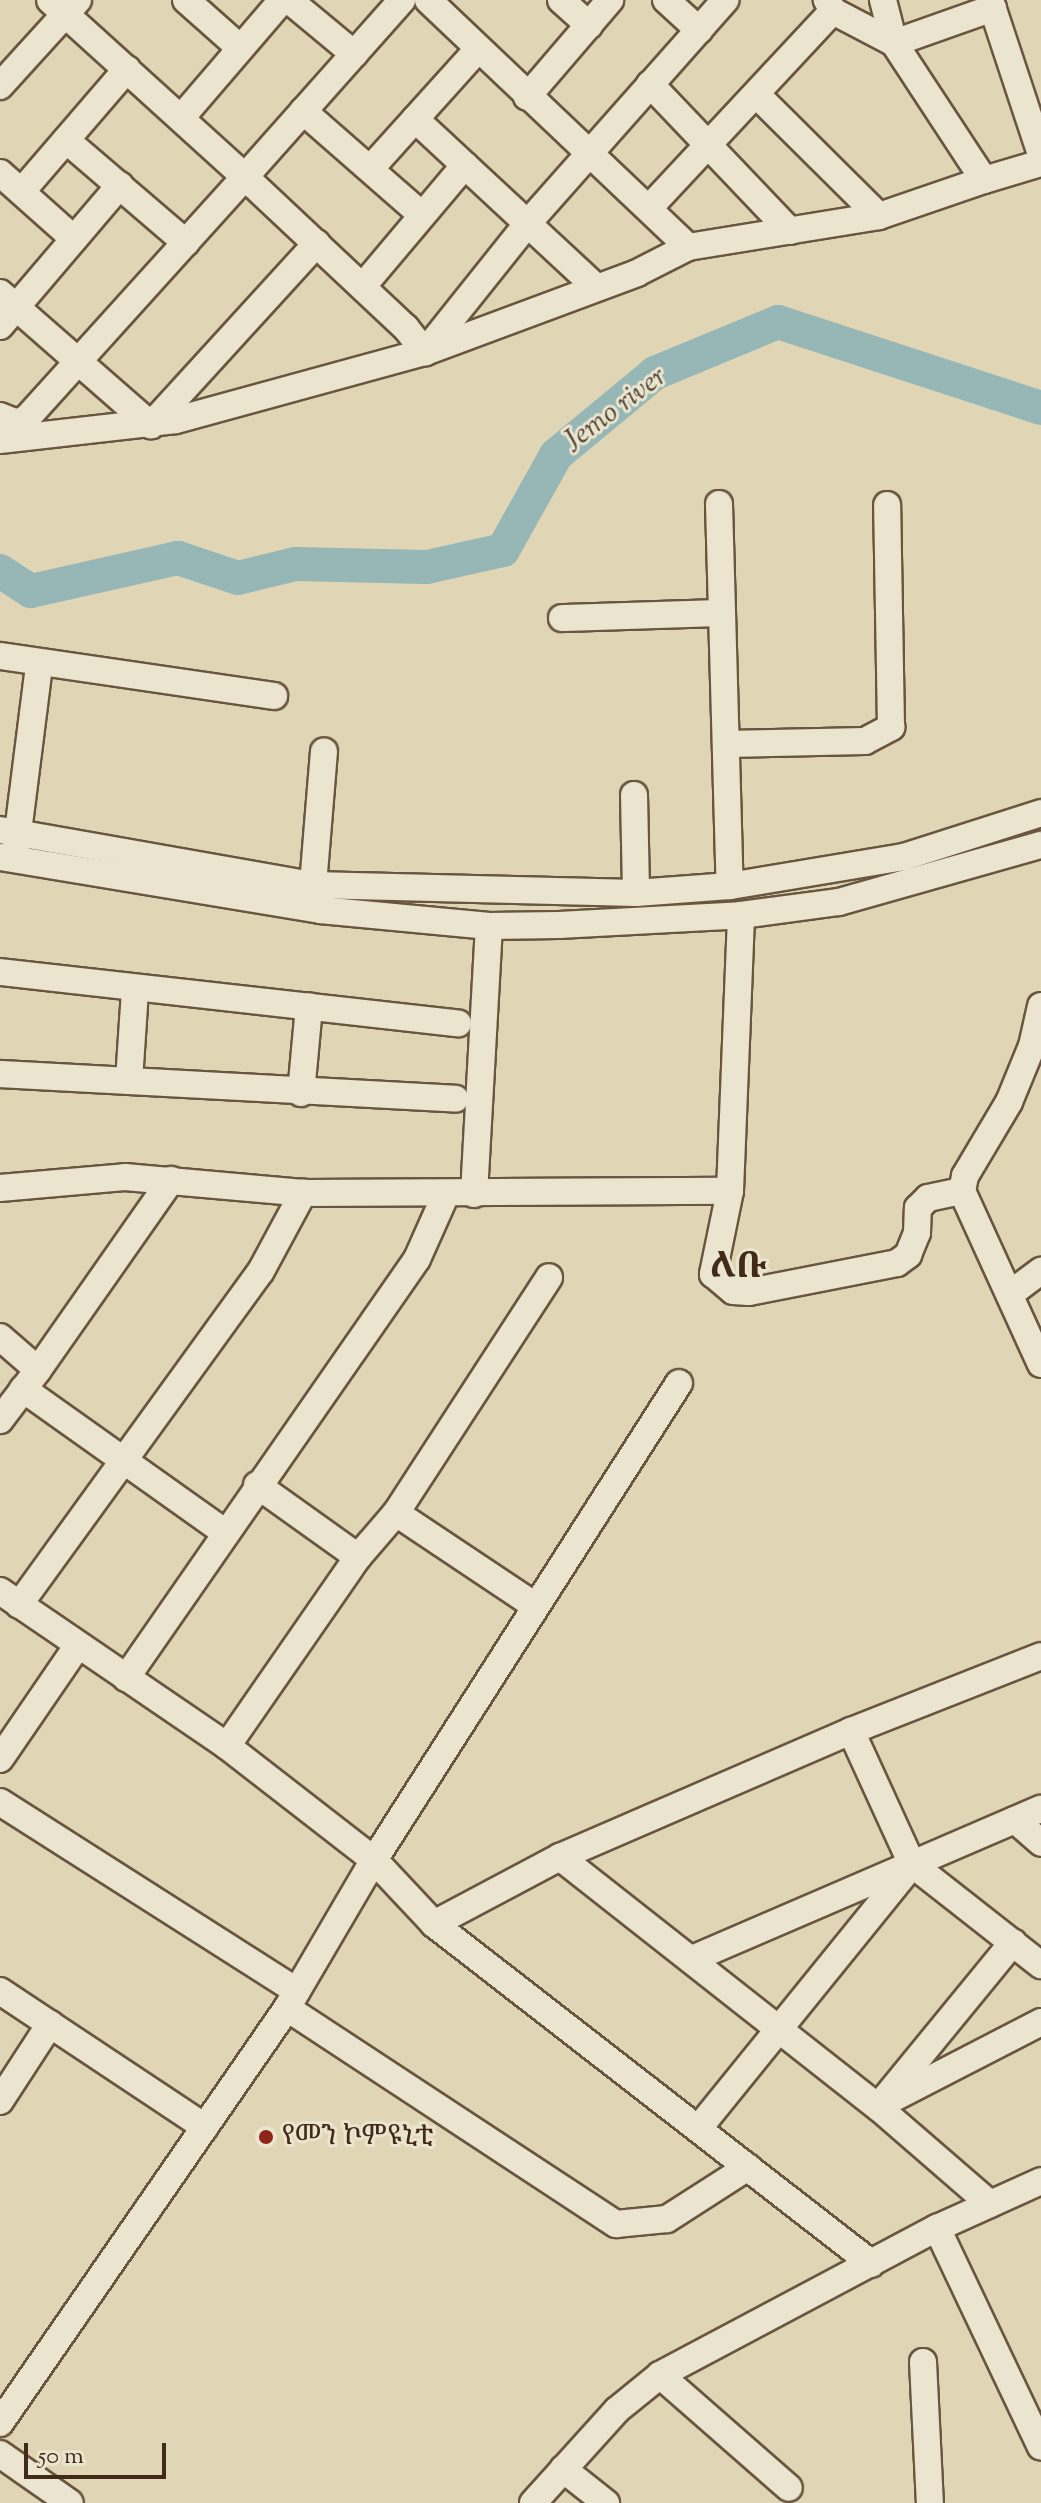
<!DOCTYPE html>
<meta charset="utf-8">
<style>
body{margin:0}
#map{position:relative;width:1041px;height:2503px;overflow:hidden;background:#e0d6b5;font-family:"Sorts Mill Goudy","Noto Serif Ethiopic",serif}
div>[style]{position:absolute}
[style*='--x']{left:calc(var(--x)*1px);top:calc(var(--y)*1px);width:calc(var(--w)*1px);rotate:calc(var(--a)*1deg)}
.river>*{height:34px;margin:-17px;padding:0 17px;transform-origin:17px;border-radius:17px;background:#96b7b5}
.roads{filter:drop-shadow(2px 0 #69563f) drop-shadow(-2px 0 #69563f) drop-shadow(0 2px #69563f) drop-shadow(0 -2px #69563f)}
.minor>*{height:26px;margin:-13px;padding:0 13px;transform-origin:13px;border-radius:13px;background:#ebe4cf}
.dots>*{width:22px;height:22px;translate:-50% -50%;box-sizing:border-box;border:4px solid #ebe4cf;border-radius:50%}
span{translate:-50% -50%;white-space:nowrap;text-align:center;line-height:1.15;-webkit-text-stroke:6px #ebe4cf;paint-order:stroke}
.poi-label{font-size:28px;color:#412b18}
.left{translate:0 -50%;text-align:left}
.water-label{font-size:30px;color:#524737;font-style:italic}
.district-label{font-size:36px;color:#412b18;font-weight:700}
.scale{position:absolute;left:24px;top:2443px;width:142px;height:36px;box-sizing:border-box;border:4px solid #412b18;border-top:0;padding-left:10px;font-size:24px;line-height:28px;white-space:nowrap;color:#412b18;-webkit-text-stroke:6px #ebe4cf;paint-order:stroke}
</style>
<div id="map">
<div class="river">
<i style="--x:0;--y:571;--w:37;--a:33"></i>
<i style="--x:31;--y:591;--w:151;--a:-12.7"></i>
<i style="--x:178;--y:558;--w:63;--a:18.4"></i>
<i style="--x:238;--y:578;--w:59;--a:-13.8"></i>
<i style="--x:295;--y:564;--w:132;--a:1.3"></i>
<i style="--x:427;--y:567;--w:78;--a:-12.6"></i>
<i style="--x:503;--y:550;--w:109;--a:-60.8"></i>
<i style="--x:556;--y:455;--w:129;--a:-39.6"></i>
<i style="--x:655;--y:373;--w:133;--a:-22.5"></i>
<i style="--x:778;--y:322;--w:277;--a:18.1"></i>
</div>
<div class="roads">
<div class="minor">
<i style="--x:186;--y:0;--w:72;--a:41.6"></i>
<i style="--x:289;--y:0;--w:85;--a:39.7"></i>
<i style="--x:402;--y:0;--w:237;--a:131.6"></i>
<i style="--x:245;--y:177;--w:221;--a:43.2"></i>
<i style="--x:406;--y:328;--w:31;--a:52"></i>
<i style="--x:425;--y:352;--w:226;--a:-20.4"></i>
<i style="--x:637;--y:273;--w:57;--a:-27"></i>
<i style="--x:688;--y:247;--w:193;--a:-9.2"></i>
<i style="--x:879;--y:216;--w:111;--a:-18.9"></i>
<i style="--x:984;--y:180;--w:164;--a:-123.3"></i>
<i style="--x:894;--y:43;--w:69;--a:-152.3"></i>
<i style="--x:833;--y:11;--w:13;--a:-119"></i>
<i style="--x:428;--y:0;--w:359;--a:43.5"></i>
<i style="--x:561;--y:0;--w:38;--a:42"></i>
<i style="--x:666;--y:0;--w:45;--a:42.3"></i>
<i style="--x:883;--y:0;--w:44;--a:75.7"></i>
<i style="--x:894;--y:43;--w:105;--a:-19.5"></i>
<i style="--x:990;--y:0;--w:162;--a:71.7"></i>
<i style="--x:650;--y:84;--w:203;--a:46.4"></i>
<i style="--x:0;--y:86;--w:116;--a:-47.8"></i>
<i style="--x:757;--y:95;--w:172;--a:44.8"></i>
<i style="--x:527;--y:97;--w:128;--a:-49.4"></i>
<i style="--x:303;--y:111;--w:158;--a:41.2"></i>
<i style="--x:181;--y:118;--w:155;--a:-49.4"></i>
<i style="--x:415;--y:119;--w:247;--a:42.9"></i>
<i style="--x:66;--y:140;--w:158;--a:40.6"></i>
<i style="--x:371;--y:168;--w:160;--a:-48"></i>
<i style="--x:0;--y:173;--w:99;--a:41.7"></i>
<i style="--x:984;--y:180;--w:59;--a:-16.6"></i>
<i style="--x:22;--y:191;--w:161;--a:-49.3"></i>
<i style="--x:650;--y:207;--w:268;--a:-47"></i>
<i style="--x:363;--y:286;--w:158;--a:-49.9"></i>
<i style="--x:0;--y:293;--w:201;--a:41.2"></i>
<i style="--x:151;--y:425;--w:246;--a:-47.6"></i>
<i style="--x:0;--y:326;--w:185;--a:-49.6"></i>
<i style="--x:0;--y:416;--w:18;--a:22"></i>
<i style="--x:17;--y:423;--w:11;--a:-27"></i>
<i style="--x:27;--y:418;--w:325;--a:-47.9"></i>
<i style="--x:245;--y:177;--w:263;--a:-137.8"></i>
<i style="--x:0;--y:440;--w:177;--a:-6.5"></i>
<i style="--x:176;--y:420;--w:258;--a:-15.3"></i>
<i style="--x:425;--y:352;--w:165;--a:-51.4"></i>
<i style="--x:528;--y:223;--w:298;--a:-48.5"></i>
<i style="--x:719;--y:504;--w:382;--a:88.4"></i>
<i style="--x:562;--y:618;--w:160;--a:-1.8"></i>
<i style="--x:0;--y:656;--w:277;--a:8.3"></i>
<i style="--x:726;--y:744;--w:139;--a:-1.2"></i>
<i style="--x:865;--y:741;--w:30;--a:-28"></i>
<i style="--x:891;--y:727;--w:222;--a:-91"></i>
<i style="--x:634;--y:795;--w:98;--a:88.8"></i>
<i style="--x:0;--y:830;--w:318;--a:10"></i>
<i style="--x:313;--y:885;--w:323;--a:1.4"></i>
<i style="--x:636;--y:893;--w:94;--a:-4.3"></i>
<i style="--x:730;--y:886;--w:176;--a:-9.5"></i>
<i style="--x:904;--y:857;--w:144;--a:-17.8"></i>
<i style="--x:16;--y:848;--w:184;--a:-82.8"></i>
<i style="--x:0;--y:857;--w:324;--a:9.4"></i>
<i style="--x:320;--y:910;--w:170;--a:5.4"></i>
<i style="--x:489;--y:926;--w:70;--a:-0.8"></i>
<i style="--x:559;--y:925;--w:182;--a:-3.1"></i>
<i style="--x:741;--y:915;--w:99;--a:-7.6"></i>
<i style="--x:839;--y:902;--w:210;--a:-15.8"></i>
<i style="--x:313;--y:885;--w:134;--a:-85.3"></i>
<i style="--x:0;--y:972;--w:461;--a:6.4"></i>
<i style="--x:1041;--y:1006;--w:41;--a:102.7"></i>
<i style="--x:1032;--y:1046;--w:61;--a:112.3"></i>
<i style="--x:1009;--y:1102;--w:86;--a:120.7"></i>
<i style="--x:965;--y:1176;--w:15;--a:101"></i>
<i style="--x:962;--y:1191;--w:190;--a:65.5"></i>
<i style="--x:0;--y:1074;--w:456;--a:3.1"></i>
<i style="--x:129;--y:1081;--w:91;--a:-86.2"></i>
<i style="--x:301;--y:1093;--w:87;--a:-84.7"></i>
<i style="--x:0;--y:1188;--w:125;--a:-5"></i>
<i style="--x:125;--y:1177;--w:179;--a:5.1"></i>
<i style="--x:303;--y:1193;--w:427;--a:-0.3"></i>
<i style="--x:730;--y:1191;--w:276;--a:-87.7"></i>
<i style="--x:730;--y:1191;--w:85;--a:101.6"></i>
<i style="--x:713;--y:1274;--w:26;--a:40"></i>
<i style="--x:733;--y:1291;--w:16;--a:4"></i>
<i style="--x:749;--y:1292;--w:151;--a:-11.1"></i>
<i style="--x:897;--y:1263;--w:14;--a:-36"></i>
<i style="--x:908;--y:1255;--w:24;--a:-68"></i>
<i style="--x:917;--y:1233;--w:25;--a:-88"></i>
<i style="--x:918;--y:1208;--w:14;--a:-45"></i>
<i style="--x:928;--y:1198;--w:35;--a:-12"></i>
<i style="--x:474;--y:1194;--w:268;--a:-86.8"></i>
<i style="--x:1010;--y:1294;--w:39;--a:-37"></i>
<i style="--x:0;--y:1337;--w:50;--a:41"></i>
<i style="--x:38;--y:1370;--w:63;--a:127.2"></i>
<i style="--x:38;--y:1370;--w:232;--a:-55"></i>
<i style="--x:23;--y:1389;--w:245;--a:35.4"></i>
<i style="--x:257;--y:1485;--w:124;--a:35.5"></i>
<i style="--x:396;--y:1513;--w:166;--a:33.7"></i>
<i style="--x:0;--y:1591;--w:275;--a:34.3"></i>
<i style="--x:227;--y:1746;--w:186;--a:37.8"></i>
<i style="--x:374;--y:1860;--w:88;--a:46.8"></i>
<i style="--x:434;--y:1924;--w:554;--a:37.82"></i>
<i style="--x:19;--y:1605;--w:412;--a:-54.1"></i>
<i style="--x:261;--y:1271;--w:89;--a:-61.7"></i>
<i style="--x:126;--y:1678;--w:510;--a:-55.22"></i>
<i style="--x:417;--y:1259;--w:71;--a:-66"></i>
<i style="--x:851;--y:1731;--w:146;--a:65.4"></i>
<i style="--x:912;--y:1864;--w:164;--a:38.1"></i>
<i style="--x:227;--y:1746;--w:230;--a:-55.3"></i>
<i style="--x:358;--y:1557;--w:58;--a:-49.2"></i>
<i style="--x:396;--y:1513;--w:281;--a:-57"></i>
<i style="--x:0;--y:1759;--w:138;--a:-55.6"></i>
<i style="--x:0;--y:1802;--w:352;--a:32.5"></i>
<i style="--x:1015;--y:1820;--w:35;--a:41"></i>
<i style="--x:560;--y:1857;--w:405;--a:38.2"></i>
<i style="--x:878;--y:2107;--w:148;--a:40.9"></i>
<i style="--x:434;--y:1924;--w:143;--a:-28"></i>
<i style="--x:560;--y:1857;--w:317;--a:-23.4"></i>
<i style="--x:851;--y:1731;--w:204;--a:-21.5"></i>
<i style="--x:692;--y:1959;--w:380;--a:-23.3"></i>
<i style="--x:0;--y:1991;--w:246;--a:33.6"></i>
<i style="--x:287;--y:2008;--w:394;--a:33.3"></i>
<i style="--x:616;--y:2224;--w:51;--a:-5.6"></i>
<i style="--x:667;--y:2219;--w:96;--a:-32.7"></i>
<i style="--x:0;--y:2101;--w:92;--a:-57"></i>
<i style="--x:888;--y:2101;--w:172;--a:-27.3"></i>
<i style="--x:878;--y:2107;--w:213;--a:-50.7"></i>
<i style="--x:698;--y:2129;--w:337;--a:-51"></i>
<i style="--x:937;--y:2228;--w:242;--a:64.6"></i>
<i style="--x:923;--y:2362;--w:141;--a:87.2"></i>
<i style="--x:660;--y:2375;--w:171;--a:41.2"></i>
<i style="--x:0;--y:2423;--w:505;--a:-55.33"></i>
<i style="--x:287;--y:2008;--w:172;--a:-59.6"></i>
<i style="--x:374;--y:1860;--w:566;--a:-57.4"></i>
<i style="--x:0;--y:2454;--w:85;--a:35"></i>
<i style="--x:563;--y:2469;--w:55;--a:38.3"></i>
<i style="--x:533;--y:2503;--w:125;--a:-47.9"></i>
<i style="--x:617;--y:2410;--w:55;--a:-39.1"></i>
<i style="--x:660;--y:2375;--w:314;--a:-28"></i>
<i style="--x:937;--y:2228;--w:114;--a:-24.3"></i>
</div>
</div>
<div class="dots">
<i style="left:266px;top:2137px;background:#8f2418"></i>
</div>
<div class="poi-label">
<span class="left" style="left:282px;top:2137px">የመን ኮምዩኒቲ</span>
</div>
<div class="water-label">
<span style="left:616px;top:410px;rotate:-37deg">Jemo river</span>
</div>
<div class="district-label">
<span style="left:738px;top:1269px">ለቡ</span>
</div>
<div class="scale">50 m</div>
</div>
